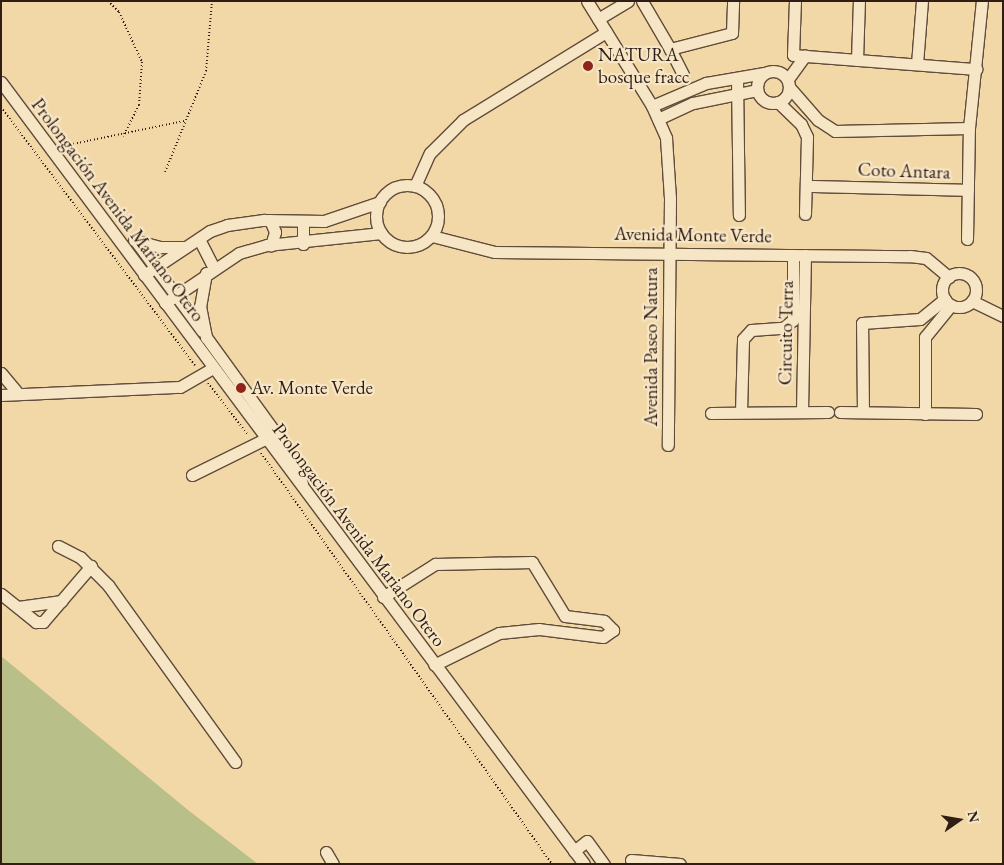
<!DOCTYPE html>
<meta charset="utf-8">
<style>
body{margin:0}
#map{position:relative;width:1004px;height:865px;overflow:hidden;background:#f2d8a7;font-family:"EB Garamond",serif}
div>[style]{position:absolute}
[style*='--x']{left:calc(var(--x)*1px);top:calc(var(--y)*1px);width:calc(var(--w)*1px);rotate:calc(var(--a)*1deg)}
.green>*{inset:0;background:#b9bf88}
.path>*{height:2px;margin-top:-1px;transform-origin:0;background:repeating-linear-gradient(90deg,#2f1d16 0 1px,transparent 0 3.5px)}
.roads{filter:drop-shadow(1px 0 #604c3a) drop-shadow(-1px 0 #604c3a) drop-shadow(0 1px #604c3a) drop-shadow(0 -1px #604c3a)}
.minor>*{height:11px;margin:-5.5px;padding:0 5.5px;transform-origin:5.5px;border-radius:5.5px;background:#f7e6c6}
.minor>.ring{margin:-5.5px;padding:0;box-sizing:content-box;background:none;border:11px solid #f7e6c6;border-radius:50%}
.dots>*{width:14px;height:14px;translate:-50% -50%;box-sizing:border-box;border:2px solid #f7e6c6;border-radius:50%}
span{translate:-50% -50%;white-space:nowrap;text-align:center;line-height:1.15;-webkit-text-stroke:4.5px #f7e6c6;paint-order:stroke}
.poi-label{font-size:19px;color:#2f1d16}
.left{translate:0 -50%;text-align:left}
.street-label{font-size:19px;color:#2f1d16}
.frame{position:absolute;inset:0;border:2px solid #2f1d16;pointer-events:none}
.north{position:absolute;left:934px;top:795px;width:50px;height:50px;-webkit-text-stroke:4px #f7e6c6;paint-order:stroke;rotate:77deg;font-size:14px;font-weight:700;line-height:20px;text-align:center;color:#2f1d16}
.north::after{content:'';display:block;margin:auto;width:18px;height:22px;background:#2f1d16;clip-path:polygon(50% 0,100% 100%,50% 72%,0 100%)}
</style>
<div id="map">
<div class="green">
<i style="clip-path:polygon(1px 656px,188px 810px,258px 864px,1px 864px)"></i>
</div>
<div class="path">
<i style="--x:108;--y:1;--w:16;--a:45"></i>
<i style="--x:119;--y:12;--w:55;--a:65.3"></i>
<i style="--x:142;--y:62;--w:43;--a:94"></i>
<i style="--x:139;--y:105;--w:35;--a:117"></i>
<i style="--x:1;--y:107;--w:323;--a:53.1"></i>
<i style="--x:63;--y:146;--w:124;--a:-11.7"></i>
<i style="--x:165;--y:172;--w:109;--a:-67.9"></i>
<i style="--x:206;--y:71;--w:70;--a:-85.1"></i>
<i style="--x:208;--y:383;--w:66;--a:52.4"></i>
<i style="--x:261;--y:453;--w:504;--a:54.7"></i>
</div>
<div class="roads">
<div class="minor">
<i style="--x:587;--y:1;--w:123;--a:58.2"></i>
<i style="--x:652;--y:106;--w:35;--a:66"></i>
<i style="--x:666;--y:138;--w:60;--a:86.2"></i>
<i style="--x:670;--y:198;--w:247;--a:90.5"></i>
<i style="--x:642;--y:1;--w:56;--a:59.7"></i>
<i style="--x:670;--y:49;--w:64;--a:-14.5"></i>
<i style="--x:732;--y:33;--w:32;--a:-88"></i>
<i style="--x:598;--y:19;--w:35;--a:-31"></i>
<i style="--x:670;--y:49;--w:29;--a:63"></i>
<i style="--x:793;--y:55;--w:184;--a:4.4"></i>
<i style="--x:793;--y:55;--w:54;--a:-87.9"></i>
<i style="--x:857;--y:60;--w:59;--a:-88.1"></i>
<i style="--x:917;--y:64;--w:63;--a:-85.5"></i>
<i class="ring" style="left:757px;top:71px;width:21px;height:21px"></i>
<i style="--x:737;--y:79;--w:136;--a:89.2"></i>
<i style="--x:788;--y:79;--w:29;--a:-54"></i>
<i style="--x:1;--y:82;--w:975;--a:53.29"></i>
<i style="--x:789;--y:87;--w:44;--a:48.7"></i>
<i style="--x:818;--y:120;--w:20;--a:33"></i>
<i style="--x:835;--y:131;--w:134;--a:-1.3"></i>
<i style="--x:778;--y:102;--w:32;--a:44"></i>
<i style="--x:801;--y:124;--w:14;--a:65"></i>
<i style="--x:807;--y:137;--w:77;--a:91.5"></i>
<i style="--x:652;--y:106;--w:59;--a:-23.1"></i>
<i style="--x:706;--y:83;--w:59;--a:-9.8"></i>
<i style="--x:658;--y:119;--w:38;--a:-25"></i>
<i style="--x:693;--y:103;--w:65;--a:-11.5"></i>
<i class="ring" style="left:376px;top:185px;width:51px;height:51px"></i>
<i style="--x:415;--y:186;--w:36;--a:-66"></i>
<i style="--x:430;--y:153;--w:47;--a:-45"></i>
<i style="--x:463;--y:120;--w:168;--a:-31.6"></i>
<i style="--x:808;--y:186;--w:160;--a:1.4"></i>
<i style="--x:270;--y:220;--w:13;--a:67"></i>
<i style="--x:275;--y:232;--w:14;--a:107"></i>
<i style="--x:303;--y:222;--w:22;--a:90"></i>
<i style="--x:432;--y:236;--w:65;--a:14.3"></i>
<i style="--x:495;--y:252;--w:415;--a:0.6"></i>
<i style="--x:910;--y:256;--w:16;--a:7"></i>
<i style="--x:926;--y:258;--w:30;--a:40"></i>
<i style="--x:199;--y:239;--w:31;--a:63"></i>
<i style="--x:967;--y:239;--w:111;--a:-89"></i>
<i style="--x:969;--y:128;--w:128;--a:-84.2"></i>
<i style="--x:134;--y:240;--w:28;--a:15"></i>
<i style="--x:161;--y:247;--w:24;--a:0"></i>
<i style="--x:135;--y:240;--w:113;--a:53.6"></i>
<i style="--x:206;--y:273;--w:34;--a:100"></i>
<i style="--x:200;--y:306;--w:32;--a:79"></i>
<i style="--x:206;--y:337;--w:147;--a:54.1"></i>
<i style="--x:292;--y:456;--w:29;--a:70"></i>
<i class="ring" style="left:942px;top:273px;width:23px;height:23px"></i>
<i style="--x:144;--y:275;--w:79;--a:-33.7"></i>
<i style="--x:210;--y:231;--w:18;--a:-19"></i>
<i style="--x:227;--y:225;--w:37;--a:-8"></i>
<i style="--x:264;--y:220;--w:60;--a:1"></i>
<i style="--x:324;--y:221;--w:59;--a:-18.7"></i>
<i style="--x:972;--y:301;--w:34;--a:26"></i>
<i style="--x:165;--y:303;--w:89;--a:-34"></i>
<i style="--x:239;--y:253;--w:29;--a:-16"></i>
<i style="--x:267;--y:245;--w:115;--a:-6"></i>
<i style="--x:1;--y:373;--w:26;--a:50"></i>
<i style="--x:1;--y:395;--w:179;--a:-2.6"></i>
<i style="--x:180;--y:387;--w:38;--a:-30"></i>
<i style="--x:802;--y:411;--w:156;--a:-88.9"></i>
<i style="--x:741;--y:412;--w:73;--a:-88.4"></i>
<i style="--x:743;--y:339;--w:12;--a:-48"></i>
<i style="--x:751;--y:330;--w:32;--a:-4"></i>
<i style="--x:783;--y:328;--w:13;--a:-39"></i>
<i style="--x:793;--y:320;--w:65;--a:-90"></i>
<i style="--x:840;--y:412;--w:136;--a:0.8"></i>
<i style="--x:863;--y:412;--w:89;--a:-90.6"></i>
<i style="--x:862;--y:323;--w:58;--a:-3.9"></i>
<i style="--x:920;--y:319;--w:32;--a:-39"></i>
<i style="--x:711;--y:413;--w:117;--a:-0.5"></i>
<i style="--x:925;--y:414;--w:77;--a:-90"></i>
<i style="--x:925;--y:337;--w:41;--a:-50.9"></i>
<i style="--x:192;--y:475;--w:81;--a:-26.3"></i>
<i style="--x:58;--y:546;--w:25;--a:27"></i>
<i style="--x:80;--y:557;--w:40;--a:45"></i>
<i style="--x:108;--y:585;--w:218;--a:54.3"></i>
<i style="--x:1;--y:594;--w:45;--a:38.7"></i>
<i style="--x:36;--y:622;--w:7;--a:0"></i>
<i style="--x:43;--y:622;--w:74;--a:-49.4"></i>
<i style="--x:383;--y:597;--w:62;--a:-32.4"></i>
<i style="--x:435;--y:564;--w:97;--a:-1.2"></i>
<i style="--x:532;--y:562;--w:63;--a:58.6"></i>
<i style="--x:565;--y:616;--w:39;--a:7"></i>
<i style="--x:604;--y:621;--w:13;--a:45"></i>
<i style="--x:613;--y:630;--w:12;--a:145"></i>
<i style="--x:603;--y:637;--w:64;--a:-172.9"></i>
<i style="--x:539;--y:629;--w:40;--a:174.3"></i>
<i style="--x:499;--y:633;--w:72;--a:153.8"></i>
<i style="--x:18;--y:607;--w:44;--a:-7.8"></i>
<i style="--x:574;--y:851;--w:16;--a:-38"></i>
<i style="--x:587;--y:841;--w:29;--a:54"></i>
<i style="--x:326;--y:852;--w:14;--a:60"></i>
<i style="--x:631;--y:860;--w:49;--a:4.7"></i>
</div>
</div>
<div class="dots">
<i style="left:588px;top:66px;background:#8f2418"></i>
<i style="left:241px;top:388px;background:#8f2418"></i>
</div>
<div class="poi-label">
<span class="left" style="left:598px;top:66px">NATURA<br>bosque fracc</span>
<span class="left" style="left:251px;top:388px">Av. Monte Verde</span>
</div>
<div class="street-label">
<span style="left:904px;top:171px;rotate:2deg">Coto Antara</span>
<span style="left:118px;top:210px;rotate:53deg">Prolongación Avenida Mariano Otero</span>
<span style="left:693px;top:235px;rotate:1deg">Avenida Monte Verde</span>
<span style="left:786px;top:333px;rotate:-89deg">Circuito Terra</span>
<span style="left:651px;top:347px;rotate:-90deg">Avenida Paseo Natura</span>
<span style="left:359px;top:535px;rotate:53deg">Prolongación Avenida Mariano Otero</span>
</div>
<div class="frame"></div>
<div class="north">N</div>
</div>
